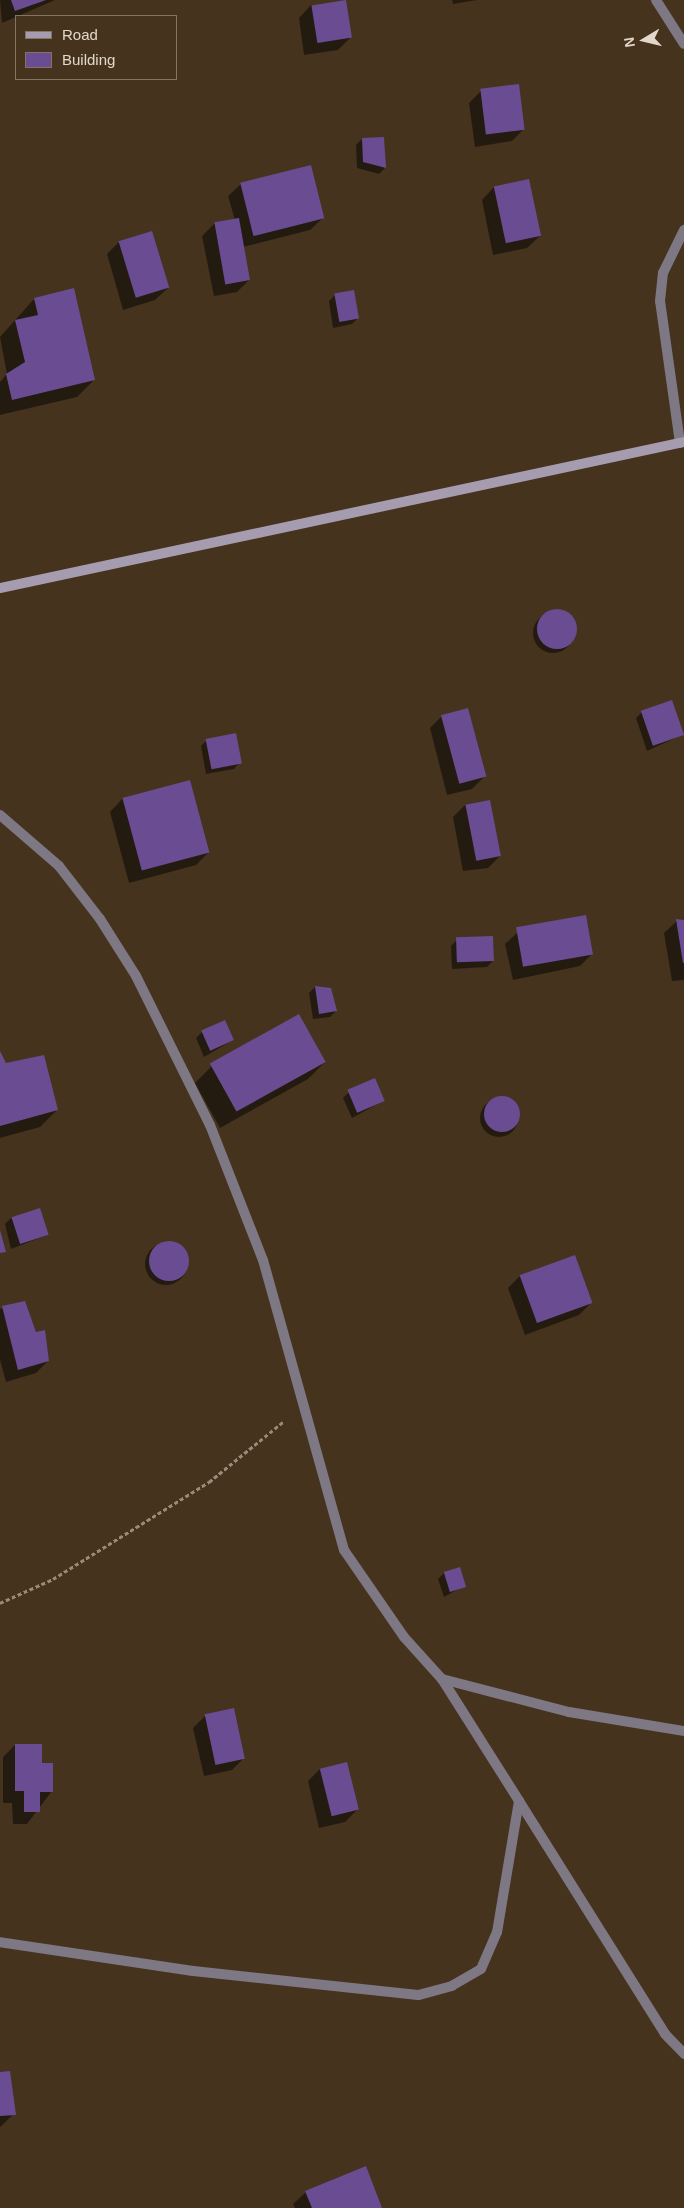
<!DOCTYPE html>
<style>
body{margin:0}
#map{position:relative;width:684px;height:2208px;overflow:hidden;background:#45331e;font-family:Helvetica,sans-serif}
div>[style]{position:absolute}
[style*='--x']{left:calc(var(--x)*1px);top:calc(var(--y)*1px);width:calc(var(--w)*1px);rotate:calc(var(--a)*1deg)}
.shadow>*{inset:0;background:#0007}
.round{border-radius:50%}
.building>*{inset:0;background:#6a4c93;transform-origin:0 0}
.path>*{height:3px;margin-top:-1.5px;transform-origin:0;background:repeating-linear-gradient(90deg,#998b7a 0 4px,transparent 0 6.5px)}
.street>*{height:10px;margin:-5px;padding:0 5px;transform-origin:5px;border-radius:5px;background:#7e7884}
.secondary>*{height:10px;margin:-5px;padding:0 5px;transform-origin:5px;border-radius:5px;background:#a69caf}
span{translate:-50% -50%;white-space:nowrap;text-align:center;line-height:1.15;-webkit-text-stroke:4px #45331e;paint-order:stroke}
.legend{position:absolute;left:15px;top:15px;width:162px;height:65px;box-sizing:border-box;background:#45331e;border:1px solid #847563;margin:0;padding:6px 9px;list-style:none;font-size:15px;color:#e2d7ca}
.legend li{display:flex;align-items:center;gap:10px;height:25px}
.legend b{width:25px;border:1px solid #847563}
.north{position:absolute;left:619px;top:15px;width:50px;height:50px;-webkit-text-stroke:4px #45331e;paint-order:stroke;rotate:261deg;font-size:14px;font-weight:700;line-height:20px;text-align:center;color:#e2d7ca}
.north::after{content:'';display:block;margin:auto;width:18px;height:22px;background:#e2d7ca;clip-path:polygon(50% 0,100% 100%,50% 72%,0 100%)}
</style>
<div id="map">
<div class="shadow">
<i style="clip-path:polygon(0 0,55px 0,2px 23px)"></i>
<i style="clip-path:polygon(452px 0,477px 0,453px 4px)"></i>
<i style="clip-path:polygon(311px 5px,350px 38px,338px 50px,304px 55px,299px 18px)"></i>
<i style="clip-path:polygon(481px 91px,524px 129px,512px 141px,475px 147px,469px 103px)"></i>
<i style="clip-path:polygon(383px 138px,385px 168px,379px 174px,357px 168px,356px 145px,362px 139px)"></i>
<i style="clip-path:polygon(241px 184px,323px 218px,310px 230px,243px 247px,249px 280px,237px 292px,214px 296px,202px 236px,214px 224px,235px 220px,228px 196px)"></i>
<i style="clip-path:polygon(494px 187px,540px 236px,527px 248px,493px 255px,482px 200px)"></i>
<i style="clip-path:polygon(119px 242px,168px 288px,155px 300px,123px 310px,107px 254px)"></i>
<i style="clip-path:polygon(335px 295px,358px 318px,352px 324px,333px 328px,329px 301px)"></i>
<i style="clip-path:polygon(34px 299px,94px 380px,77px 397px,0 415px,0 382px,7px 374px,0 337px)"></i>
<i class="round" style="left:533px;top:613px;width:40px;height:40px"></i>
<i style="clip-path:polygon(642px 712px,682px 735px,647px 751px,636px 718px)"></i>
<i style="clip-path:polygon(442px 716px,484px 777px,472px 789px,447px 795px,430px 728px)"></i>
<i style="clip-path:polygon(207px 740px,240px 762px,234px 769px,206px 774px,201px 746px)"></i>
<i style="clip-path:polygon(189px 782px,208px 853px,196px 865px,129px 883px,110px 812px,122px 799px)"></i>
<i style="clip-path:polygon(465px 805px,500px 856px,488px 868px,463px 871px,453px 817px)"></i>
<i style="clip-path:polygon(677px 921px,684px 921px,684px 980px,672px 981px,664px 933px)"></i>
<i style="clip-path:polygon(518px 932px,592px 954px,580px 966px,513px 980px,505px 944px)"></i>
<i style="clip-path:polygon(457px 940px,493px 961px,487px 967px,452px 969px,451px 946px)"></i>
<i style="clip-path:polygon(315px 987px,330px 989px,336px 1011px,330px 1017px,313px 1019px,309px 993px)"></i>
<i style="clip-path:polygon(202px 1032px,233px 1040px,204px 1057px,196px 1038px)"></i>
<i style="clip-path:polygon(0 1054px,6px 1065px,57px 1110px,40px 1127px,0 1138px)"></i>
<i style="clip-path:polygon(325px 1062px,308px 1079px,220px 1128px,195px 1083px,212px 1066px)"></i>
<i style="clip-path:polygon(349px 1092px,383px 1101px,352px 1118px,343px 1098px)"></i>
<i class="round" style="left:480px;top:1099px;width:38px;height:38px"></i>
<i style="clip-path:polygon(11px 1218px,47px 1235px,11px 1249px,5px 1224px)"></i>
<i class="round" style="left:145px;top:1243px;width:42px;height:42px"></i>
<i style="clip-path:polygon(520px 1276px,591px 1303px,579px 1315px,525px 1335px,508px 1288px)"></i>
<i style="clip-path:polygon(24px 1303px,48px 1361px,36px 1373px,6px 1382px,0 1360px,0 1309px)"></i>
<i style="clip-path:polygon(444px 1573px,464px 1586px,444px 1597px,438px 1579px)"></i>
<i style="clip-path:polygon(205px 1716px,244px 1758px,232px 1770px,204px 1776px,193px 1728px)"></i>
<i style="clip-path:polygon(15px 1745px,40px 1764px,52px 1791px,27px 1824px,13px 1824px,12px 1803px,3px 1803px,3px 1757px)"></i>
<i style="clip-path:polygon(320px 1769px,357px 1810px,345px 1822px,319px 1828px,308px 1781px)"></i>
<i style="clip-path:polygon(0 2073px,14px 2114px,0 2127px)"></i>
<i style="clip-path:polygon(306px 2192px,381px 2208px,295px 2208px,293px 2204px)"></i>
</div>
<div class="building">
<i style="clip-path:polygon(11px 0,46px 0,15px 11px)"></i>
<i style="left:346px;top:0;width:38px;height:35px;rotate:81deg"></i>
<i style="left:519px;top:84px;width:46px;height:39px;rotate:83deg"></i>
<i style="clip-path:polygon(384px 137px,386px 168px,363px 162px,362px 138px)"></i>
<i style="left:311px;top:165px;width:55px;height:73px;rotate:76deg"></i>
<i style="left:529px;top:179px;width:58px;height:36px;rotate:78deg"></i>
<i style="left:239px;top:218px;width:63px;height:25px;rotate:80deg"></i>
<i style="left:152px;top:231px;width:59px;height:35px;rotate:73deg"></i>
<i style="clip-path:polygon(74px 288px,95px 380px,12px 400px,6px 374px,25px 362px,15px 320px,38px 315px,34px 298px)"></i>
<i style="left:354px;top:290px;width:29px;height:20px;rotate:80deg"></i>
<i class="round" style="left:537px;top:609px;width:40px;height:40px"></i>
<i style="left:672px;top:700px;width:37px;height:33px;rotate:71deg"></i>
<i style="left:468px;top:708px;width:71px;height:28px;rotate:75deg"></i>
<i style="left:236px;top:733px;width:31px;height:31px;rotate:79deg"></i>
<i style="left:190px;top:780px;width:75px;height:70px;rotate:75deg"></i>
<i style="left:490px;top:800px;width:57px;height:25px;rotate:79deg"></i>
<i style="left:586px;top:915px;width:40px;height:71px;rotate:80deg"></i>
<i style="clip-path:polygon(676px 919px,684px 920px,684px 963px,683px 963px)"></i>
<i style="left:493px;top:936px;width:25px;height:37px;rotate:88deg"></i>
<i style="clip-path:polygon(315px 986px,331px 988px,337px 1011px,319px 1014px)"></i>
<i style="left:299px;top:1014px;width:55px;height:102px;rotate:61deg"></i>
<i style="left:225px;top:1020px;width:22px;height:26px;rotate:66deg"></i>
<i style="clip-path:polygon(0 1051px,6px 1063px,44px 1055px,58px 1110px,0 1126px)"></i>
<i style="left:375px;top:1078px;width:25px;height:30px;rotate:67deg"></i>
<i class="round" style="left:484px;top:1096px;width:36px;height:36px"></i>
<i style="left:40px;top:1208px;width:28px;height:30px;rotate:72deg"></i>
<i style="clip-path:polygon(0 1230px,6px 1252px,0 1253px)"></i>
<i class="round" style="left:149px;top:1241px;width:40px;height:40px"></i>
<i style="left:575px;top:1255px;width:51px;height:59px;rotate:70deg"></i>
<i style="clip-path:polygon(25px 1301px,36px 1332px,45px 1330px,49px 1361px,18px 1370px,2px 1306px)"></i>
<i style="left:460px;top:1567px;width:21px;height:17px;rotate:73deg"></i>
<i style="left:234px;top:1708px;width:52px;height:30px;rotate:78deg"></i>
<i style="clip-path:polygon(15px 1744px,42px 1744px,42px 1763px,53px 1763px,53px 1792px,40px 1792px,40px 1812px,24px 1812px,24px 1791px,15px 1791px)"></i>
<i style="left:347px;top:1762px;width:49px;height:28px;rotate:76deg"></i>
<i style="clip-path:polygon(10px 2071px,16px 2115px,0 2116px,0 2072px)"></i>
<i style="clip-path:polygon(366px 2166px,382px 2208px,312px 2208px,305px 2191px)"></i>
</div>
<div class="path">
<i style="--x:0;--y:1603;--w:58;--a:-24.4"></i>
<i style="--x:53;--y:1579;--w:184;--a:-31.9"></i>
<i style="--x:209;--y:1482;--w:97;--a:-39.1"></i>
</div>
<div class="street">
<i style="--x:656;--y:0;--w:52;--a:57.5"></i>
<i style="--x:680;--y:443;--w:143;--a:-98"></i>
<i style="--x:660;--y:301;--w:28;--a:-84"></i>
<i style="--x:663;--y:273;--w:48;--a:-64"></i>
<i style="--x:0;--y:815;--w:78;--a:40.8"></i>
<i style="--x:59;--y:866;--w:67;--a:52.3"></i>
<i style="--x:100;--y:919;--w:67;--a:57.7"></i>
<i style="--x:136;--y:976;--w:166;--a:63.6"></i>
<i style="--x:210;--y:1125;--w:145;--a:68.6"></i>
<i style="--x:263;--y:1260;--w:301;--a:74.4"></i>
<i style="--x:344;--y:1550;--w:106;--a:55.4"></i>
<i style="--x:404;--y:1637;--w:57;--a:47.9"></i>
<i style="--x:442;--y:1679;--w:144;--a:57.7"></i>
<i style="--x:519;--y:1801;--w:133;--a:99.5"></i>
<i style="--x:497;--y:1932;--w:40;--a:113.4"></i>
<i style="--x:481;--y:1969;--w:34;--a:150"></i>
<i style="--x:452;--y:1986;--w:35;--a:165"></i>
<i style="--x:418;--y:1995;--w:226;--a:-173.9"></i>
<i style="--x:193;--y:1971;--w:195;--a:-171.5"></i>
<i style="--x:442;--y:1679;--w:131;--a:14.6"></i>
<i style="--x:569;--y:1712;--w:117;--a:9.4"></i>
<i style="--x:519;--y:1801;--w:275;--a:57.9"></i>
<i style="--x:665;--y:2034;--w:28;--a:46"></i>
</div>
<div class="secondary">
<i style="--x:0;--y:588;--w:699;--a:-12.05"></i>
</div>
<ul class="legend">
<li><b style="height:6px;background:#a69caf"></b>Road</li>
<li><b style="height:14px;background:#6a4c93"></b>Building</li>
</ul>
<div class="north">N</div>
</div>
